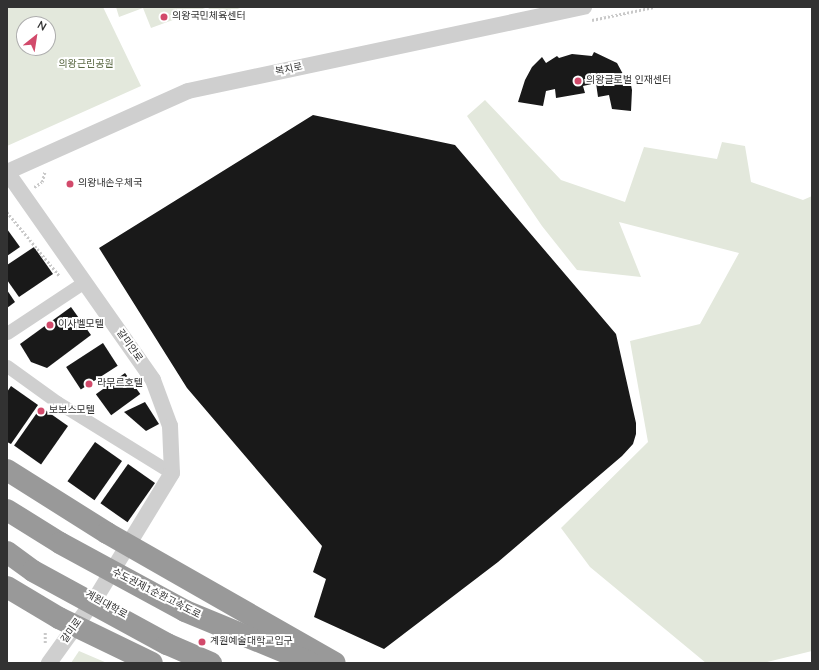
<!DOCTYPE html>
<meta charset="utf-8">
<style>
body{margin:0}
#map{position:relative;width:819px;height:670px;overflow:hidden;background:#fff;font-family:"Nunito Sans","Noto Sans KR",sans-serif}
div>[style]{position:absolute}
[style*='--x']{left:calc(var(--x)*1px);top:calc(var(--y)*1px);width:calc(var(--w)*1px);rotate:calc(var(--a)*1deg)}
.green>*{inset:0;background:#e3e8dc}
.building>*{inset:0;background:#191919;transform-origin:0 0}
.path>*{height:2.5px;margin-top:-1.25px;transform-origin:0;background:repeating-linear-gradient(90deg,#c9c9c9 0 2px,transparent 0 4px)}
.minor>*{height:13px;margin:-6.5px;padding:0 6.5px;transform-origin:6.5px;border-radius:6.5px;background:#cfcfcf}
.tertiary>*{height:16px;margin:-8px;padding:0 8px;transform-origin:8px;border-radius:8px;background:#cfcfcf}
.motorway>*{height:22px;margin:-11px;padding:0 11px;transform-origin:11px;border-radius:11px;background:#999}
.dots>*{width:11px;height:11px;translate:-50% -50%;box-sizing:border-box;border:2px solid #fff;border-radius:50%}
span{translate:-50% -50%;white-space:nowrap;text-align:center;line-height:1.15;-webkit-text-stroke:4px #fff;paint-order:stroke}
.poi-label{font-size:10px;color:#323232}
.left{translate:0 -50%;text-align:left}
.park-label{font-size:10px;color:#5b6944}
.street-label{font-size:10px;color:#323232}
.frame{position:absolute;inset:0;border:8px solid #323232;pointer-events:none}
.north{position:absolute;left:16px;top:16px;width:40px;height:40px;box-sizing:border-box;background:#fff;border:1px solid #adadad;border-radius:50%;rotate:30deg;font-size:11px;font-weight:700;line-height:16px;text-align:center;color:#323232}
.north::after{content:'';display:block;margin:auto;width:14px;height:18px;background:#d24a6b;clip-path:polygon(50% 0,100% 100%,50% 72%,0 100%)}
</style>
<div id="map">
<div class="green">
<i style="clip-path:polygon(evenodd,7px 7px,103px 7px,141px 86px,7px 146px,7px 7px,24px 24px,48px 24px,48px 48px,24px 48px,24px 24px)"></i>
<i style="clip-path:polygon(116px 7px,243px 7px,213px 18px,208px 7px,151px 28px,143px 8px,119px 17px)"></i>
<i style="clip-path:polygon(485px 100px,561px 180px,625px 202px,644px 147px,717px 159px,722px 142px,745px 146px,751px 182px,803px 200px,812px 196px,812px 651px,763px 663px,706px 663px,590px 567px,561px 528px,648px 442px,630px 341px,700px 324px,739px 253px,619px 222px,641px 277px,577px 270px,542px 226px,467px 116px)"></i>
<i style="clip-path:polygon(79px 651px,107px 663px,71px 663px)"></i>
</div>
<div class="building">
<i style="clip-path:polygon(594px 52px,617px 63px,624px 76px,629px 75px,632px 90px,631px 111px,612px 109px,609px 95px,598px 97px,596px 83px,583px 86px,585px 93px,556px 98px,555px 89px,546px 91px,543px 106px,518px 102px,525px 80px,532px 67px,542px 57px,546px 63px,557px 56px,559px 58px,572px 54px,592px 56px)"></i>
<i style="clip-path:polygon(313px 115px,455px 145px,616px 334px,636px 423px,636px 434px,633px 444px,622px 456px,498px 562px,384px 649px,314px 617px,326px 579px,313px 572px,322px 546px,187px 388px,99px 248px)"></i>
<i style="clip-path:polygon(7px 229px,20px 247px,7px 256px)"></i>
<i style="clip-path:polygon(34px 247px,53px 274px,19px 297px,7px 280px,7px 265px)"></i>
<i style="clip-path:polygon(7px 290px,15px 302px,7px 308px)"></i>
<i style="clip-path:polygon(71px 307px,91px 335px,47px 368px,31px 362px,20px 344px)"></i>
<i style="left:103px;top:343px;width:27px;height:44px;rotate:57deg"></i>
<i style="left:125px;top:373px;width:26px;height:36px;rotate:54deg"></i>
<i style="clip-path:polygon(11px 386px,38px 405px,11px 444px,7px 442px,7px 392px)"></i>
<i style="clip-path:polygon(145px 402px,159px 424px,146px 431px,124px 412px)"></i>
<i style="left:41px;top:407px;width:33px;height:47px;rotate:35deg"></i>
<i style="left:95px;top:442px;width:33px;height:48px;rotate:35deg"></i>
<i style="left:128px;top:464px;width:33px;height:48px;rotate:35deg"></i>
</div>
<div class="path">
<i style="--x:592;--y:20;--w:63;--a:-11.8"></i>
<i style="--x:34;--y:187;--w:9;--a:-32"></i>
<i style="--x:42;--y:182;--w:11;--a:-75"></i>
<i style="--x:7;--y:212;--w:82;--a:50.5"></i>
<i style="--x:45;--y:643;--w:11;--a:-90"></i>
</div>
<div class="minor">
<i style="--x:7;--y:333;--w:92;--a:-33.5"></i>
<i style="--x:7;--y:366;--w:62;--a:35.8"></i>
<i style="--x:57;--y:402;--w:135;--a:31.7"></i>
</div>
<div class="tertiary">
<i style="--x:7;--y:172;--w:198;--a:-24.1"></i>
<i style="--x:188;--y:91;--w:405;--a:-12"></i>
<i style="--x:7;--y:172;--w:254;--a:54.9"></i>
<i style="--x:153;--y:380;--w:49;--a:69.7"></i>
<i style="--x:170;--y:426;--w:47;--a:87.6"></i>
<i style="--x:172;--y:473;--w:148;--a:121.4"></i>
<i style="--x:95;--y:599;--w:79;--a:125.7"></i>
</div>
<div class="motorway">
<i style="--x:7;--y:470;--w:118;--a:32.2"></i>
<i style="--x:107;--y:533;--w:262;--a:29.7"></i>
<i style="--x:7;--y:510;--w:62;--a:31.9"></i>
<i style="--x:60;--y:543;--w:142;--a:28.5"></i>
<i style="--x:185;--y:611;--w:136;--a:22.4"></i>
<i style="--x:7;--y:552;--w:32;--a:36"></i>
<i style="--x:33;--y:571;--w:153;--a:28.6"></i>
<i style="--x:167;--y:644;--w:48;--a:23.4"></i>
<i style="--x:7;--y:587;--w:61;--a:30.8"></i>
<i style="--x:59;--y:618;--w:103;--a:25.8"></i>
</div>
<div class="dots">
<i style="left:164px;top:17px;background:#d24a6b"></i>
<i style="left:578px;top:81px;background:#d24a6b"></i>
<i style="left:70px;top:184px;background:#d24a6b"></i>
<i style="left:50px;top:325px;background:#d24a6b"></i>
<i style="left:89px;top:384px;background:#d24a6b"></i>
<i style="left:41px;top:411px;background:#d24a6b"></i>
<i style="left:202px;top:642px;background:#d24a6b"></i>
</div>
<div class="poi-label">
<span class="left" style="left:172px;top:17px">의왕국민체육센터</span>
<span class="left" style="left:586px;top:81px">의왕글로벌 인재센터</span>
<span class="left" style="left:78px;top:184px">의왕내손우체국</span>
<span class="left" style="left:58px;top:325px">이사벨모텔</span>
<span class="left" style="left:97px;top:384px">라무르호텔</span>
<span class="left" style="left:49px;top:411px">보보스모텔</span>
<span class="left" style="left:210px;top:642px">계원예술대학교입구</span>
</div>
<div class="park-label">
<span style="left:86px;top:65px">의왕근린공원</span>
</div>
<div class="street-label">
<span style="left:289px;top:70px;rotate:-12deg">복지로</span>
<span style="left:129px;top:346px;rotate:55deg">갈미안로</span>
<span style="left:156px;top:594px;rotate:27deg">수도권제1순환고속도로</span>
<span style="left:106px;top:605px;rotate:29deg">계원대학로</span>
<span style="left:72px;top:631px;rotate:-54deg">갈미로</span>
</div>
<div class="frame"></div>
<div class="north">N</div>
</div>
